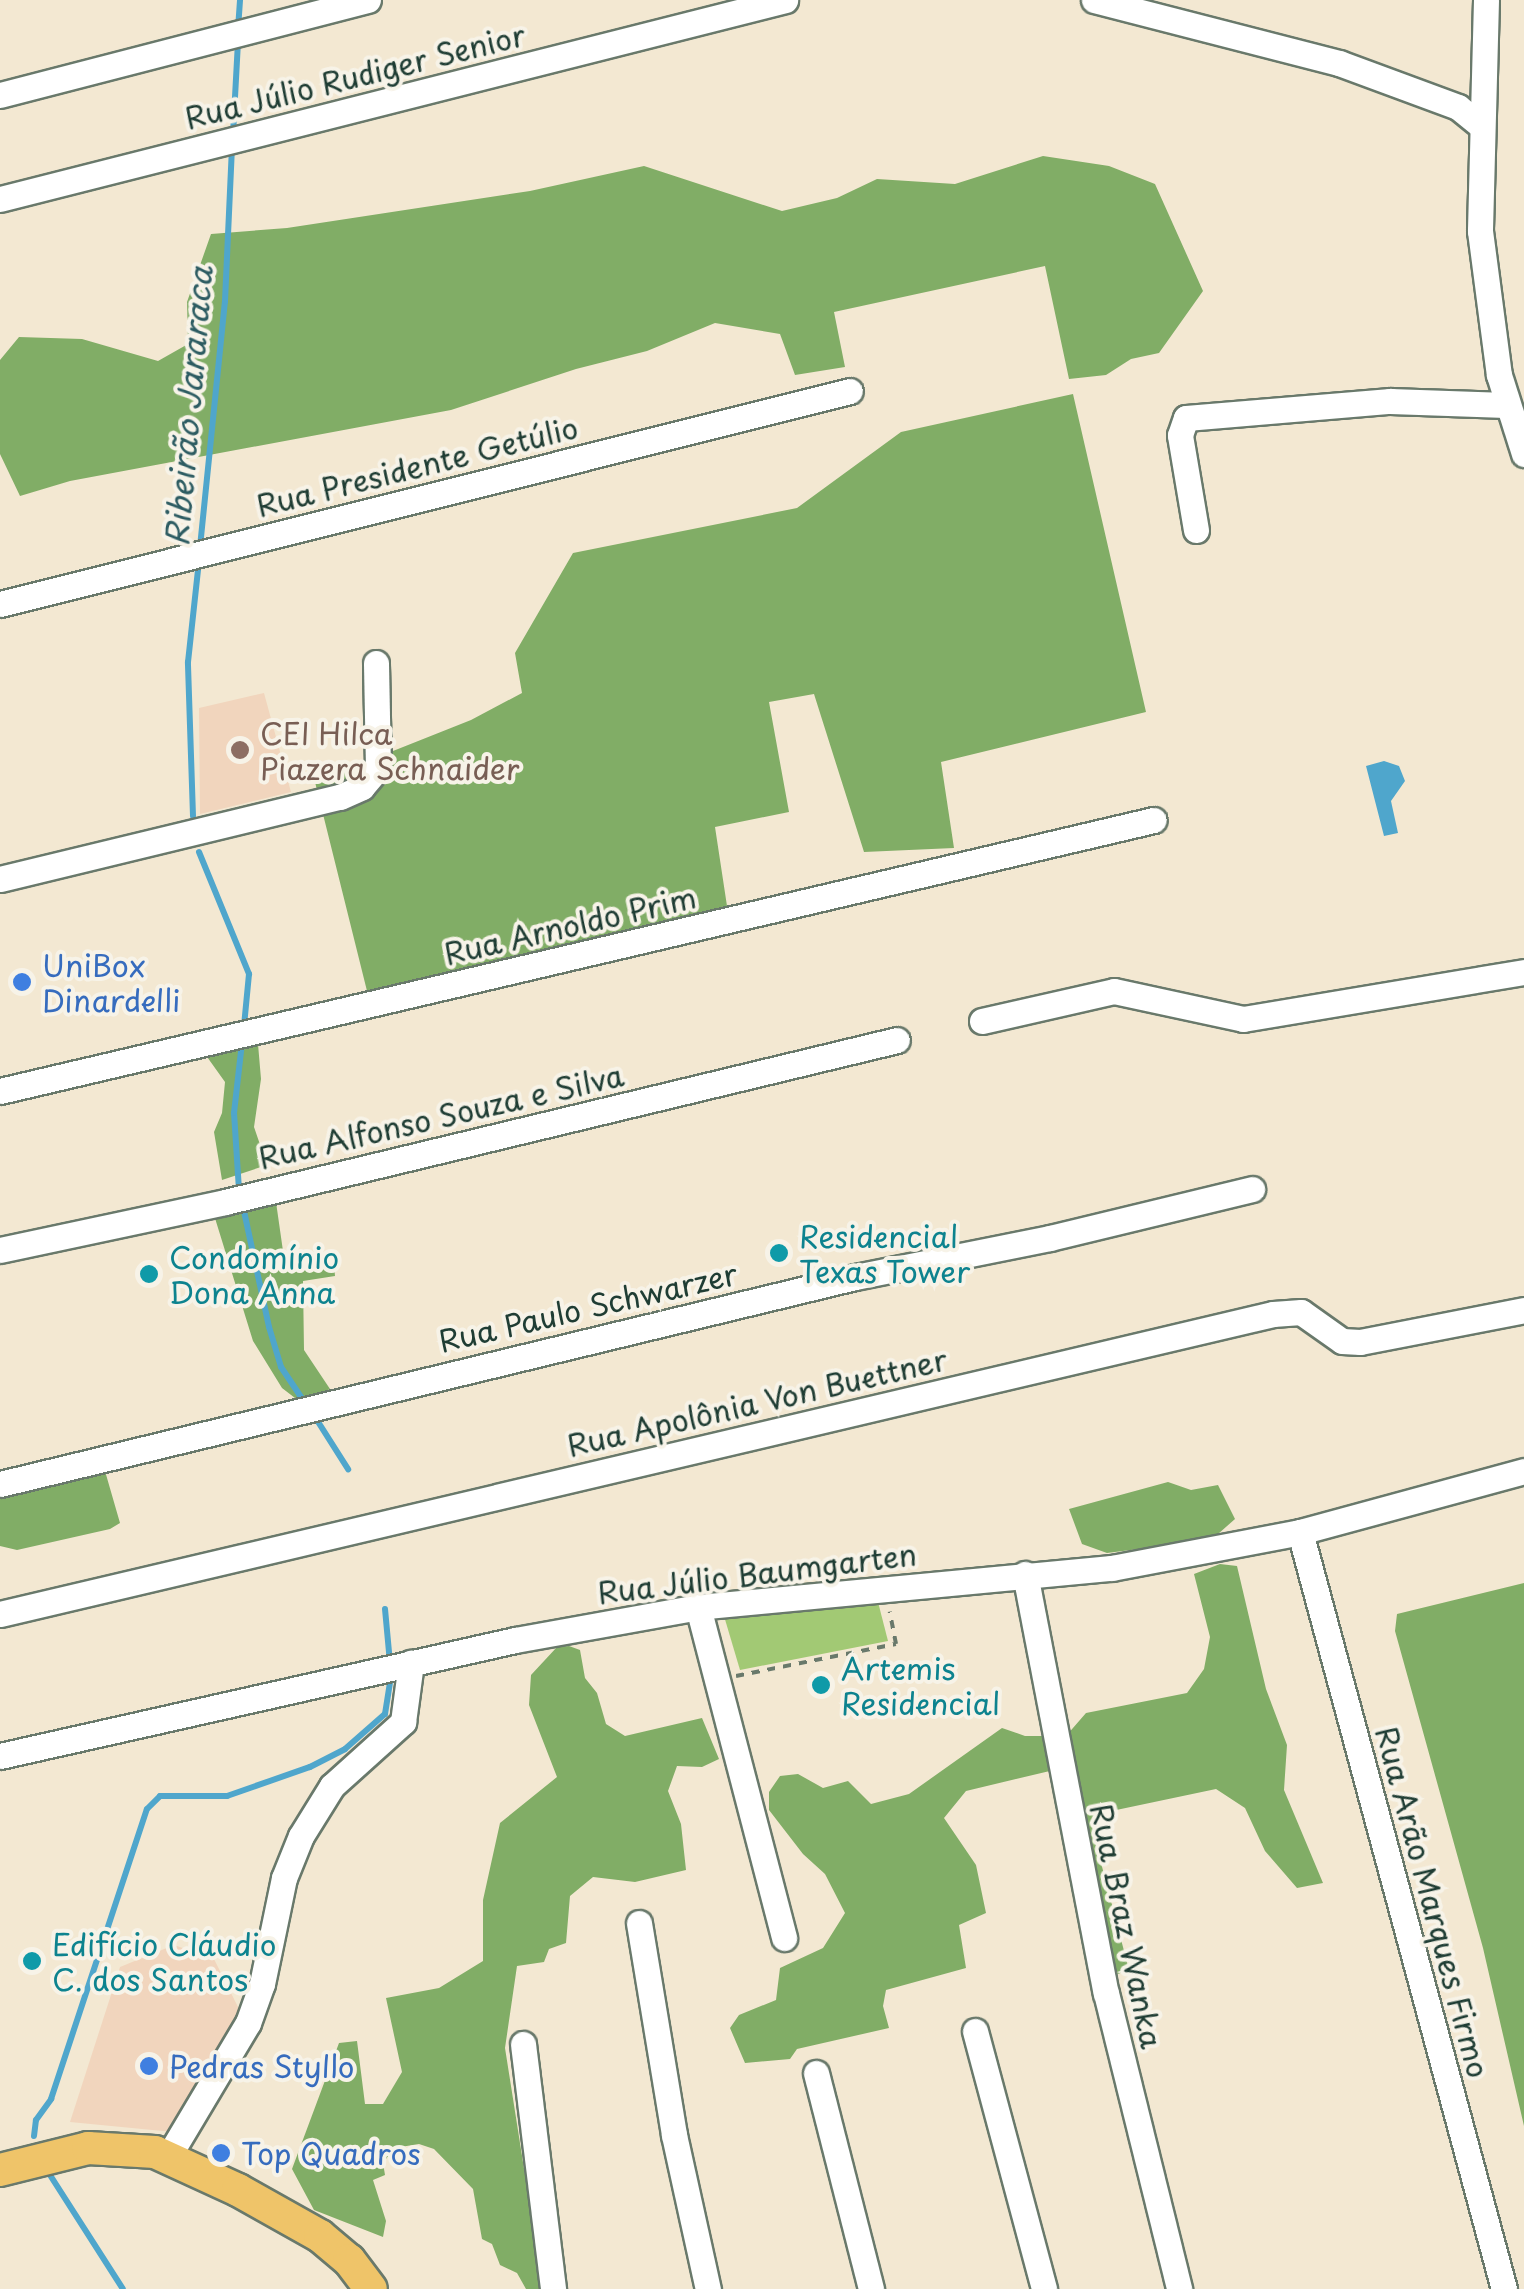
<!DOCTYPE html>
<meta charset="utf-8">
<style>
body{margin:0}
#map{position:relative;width:1524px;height:2289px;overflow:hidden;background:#f3e8d2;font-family:"Playpen Sans",sans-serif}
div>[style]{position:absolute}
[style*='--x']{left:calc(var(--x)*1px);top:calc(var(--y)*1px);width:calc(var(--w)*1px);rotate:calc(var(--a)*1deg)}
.built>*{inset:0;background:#f1d5bd}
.green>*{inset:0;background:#a2c974}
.forest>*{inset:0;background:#81ad66}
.water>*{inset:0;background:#4fa6cc}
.stream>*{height:6px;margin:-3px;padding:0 3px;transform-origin:3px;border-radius:3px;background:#4fa6cc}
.path>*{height:4px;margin-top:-2px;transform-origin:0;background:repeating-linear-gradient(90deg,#69796b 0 8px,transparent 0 16px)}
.roads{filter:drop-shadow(2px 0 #69796b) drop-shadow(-2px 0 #69796b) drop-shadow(0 2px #69796b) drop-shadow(0 -2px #69796b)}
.minor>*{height:25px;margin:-12.5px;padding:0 12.5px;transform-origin:12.5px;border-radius:12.5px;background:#fff}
.major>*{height:32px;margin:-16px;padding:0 16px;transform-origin:16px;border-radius:16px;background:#efc469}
.dots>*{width:28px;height:28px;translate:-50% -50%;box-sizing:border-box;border:5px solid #f7f3e8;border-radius:50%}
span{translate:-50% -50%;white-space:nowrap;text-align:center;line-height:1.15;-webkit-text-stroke:8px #f7f3e8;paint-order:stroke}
.street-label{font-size:30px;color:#1f3d34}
.education-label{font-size:30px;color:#785e54}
.left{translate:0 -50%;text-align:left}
.shop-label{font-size:30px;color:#366cbe}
.culture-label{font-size:30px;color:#0d838f}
.water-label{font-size:32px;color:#2d5c62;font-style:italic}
</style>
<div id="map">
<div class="built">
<i style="clip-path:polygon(264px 693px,291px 792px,200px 814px,199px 708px)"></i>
<i style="clip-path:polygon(174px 1945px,214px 1959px,239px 2009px,173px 2132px,70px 2122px,120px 1967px)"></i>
</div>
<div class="green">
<i style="clip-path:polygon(878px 1602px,888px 1641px,740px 1670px,724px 1616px)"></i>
</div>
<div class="forest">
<i style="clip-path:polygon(1043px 156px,1109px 166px,1155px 184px,1203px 291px,1159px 353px,1131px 359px,1106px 375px,1069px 379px,1045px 266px,834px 312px,845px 367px,795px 375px,780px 334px,715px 323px,647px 351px,576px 369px,451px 410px,70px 481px,20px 496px,0 454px,0 360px,19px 337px,82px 339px,158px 361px,188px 344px,187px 302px,211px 234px,287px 228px,530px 191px,644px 166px,782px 211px,837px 198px,877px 179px,955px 184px)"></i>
<i style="clip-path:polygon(1073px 394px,1146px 712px,941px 762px,954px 848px,864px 852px,814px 694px,769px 702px,789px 812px,715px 827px,727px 906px,367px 991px,315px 782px,471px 720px,522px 693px,515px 653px,573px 553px,797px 508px,901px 432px)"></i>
<i style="clip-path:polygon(258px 1044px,261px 1079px,254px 1127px,267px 1165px,222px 1180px,214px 1132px,222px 1113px,225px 1082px,205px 1054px)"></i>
<i style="clip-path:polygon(276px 1202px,285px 1265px,334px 1264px,335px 1276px,303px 1281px,304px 1350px,330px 1389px,318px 1395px,295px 1398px,282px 1388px,253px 1341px,214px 1215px)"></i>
<i style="clip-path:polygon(105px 1471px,120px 1523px,110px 1529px,17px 1550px,0 1546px,0 1495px,25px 1493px)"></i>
<i style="clip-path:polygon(1168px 1482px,1191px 1490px,1218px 1485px,1235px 1519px,1218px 1534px,1154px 1547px,1107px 1553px,1082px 1544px,1069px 1509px)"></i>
<i style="clip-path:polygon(1220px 1564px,1237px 1566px,1266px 1689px,1287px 1745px,1284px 1790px,1323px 1883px,1297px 1888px,1265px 1851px,1245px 1808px,1216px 1789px,1102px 1813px,1094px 1836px,1129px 1970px,1115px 1975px,1082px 1833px,1066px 1736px,1086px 1713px,1187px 1693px,1204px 1669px,1210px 1637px,1194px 1574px)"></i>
<i style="clip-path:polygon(1524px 1583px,1524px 2126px,1483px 1948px,1395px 1631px,1397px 1614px)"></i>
<i style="clip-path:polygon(569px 1646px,580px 1650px,585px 1678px,597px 1693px,606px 1724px,625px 1736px,702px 1718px,719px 1759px,702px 1767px,677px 1766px,668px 1791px,681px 1824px,686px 1870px,635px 1882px,593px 1877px,570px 1896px,566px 1943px,549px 1949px,544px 1962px,517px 1966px,505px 2048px,543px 2289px,526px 2289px,517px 2273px,500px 2265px,492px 2244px,482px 2239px,473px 2189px,434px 2149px,419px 2144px,394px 2148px,383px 2163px,385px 2175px,373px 2180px,386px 2221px,383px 2237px,314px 2210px,292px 2169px,339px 2043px,357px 2041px,365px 2104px,383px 2104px,402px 2072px,386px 1998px,439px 1988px,483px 1961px,483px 1900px,500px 1823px,557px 1777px,529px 1705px,531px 1675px,557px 1647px)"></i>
<i style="clip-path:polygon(1002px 1728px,1025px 1736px,1050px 1736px,1054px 1770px,966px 1791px,944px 1818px,976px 1865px,986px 1913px,959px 1925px,966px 1968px,886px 1990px,883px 2006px,889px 2028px,797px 2049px,790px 2059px,745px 2063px,730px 2028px,739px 2015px,776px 2000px,780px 1968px,823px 1948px,845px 1913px,825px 1874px,803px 1854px,769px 1810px,769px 1792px,780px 1776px,798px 1774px,823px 1788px,848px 1781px,871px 1804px,909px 1794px)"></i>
</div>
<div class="water">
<i style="clip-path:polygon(1384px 761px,1399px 766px,1405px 781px,1391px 801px,1398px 833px,1384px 836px,1366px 766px)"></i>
</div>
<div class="stream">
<i style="--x:238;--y:29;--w:29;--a:-86"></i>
<i style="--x:233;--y:134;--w:93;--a:-86.9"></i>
<i style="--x:200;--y:547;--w:247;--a:-84.2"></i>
<i style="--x:225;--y:301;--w:155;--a:-87.4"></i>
<i style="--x:193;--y:816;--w:154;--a:-91.9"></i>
<i style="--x:188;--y:662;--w:103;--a:-83.8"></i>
<i style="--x:199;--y:852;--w:132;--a:67.7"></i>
<i style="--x:249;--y:974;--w:52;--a:95.5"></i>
<i style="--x:239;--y:1190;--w:77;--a:-93.7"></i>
<i style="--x:234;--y:1113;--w:70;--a:-83.5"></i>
<i style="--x:242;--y:1202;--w:128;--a:77.8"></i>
<i style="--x:269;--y:1327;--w:42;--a:73.3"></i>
<i style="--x:281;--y:1367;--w:43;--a:56.3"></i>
<i style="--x:315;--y:1417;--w:62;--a:57.6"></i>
<i style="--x:385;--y:1609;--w:54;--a:84.7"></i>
<i style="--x:34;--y:2136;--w:16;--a:-83"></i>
<i style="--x:36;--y:2120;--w:26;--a:-54"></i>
<i style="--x:51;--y:2099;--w:305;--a:-71.7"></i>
<i style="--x:147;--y:1809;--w:18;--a:-45"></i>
<i style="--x:160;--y:1796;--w:67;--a:0"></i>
<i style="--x:227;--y:1796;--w:88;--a:-19.3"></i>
<i style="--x:310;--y:1767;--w:39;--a:-27"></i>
<i style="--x:345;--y:1749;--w:53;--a:-41.2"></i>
<i style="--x:385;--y:1714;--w:39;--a:-81"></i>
<i style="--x:50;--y:2175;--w:135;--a:57.4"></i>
</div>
<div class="path">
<i style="--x:736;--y:1676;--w:163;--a:-11.3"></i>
<i style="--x:896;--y:1644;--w:33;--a:-101"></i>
</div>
<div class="roads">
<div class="minor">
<i style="--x:1094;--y:0;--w:253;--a:14.4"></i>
<i style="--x:1339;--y:63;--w:127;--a:20.3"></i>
<i style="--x:1458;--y:107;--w:27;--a:39"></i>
<i style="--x:1486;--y:0;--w:231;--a:91.5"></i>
<i style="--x:1480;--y:231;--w:145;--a:82.5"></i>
<i style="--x:1499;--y:375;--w:83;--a:72.4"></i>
<i style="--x:0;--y:95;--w:380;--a:-14.5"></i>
<i style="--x:0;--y:199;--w:810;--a:-14.22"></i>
<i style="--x:1196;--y:530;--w:96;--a:-99.6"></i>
<i style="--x:1180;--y:435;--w:18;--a:-71"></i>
<i style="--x:1186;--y:418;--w:205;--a:-4.8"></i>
<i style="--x:1390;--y:401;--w:116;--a:2"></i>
<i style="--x:0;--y:604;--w:876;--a:-14.07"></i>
<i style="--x:0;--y:879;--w:350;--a:-13.6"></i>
<i style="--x:340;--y:797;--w:24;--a:-24"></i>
<i style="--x:362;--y:787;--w:25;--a:-50"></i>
<i style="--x:378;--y:768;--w:105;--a:-91.1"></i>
<i style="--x:982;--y:1021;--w:135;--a:-12.8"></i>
<i style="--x:1114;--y:991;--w:132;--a:12.2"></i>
<i style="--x:1243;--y:1019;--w:285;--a:-9.5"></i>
<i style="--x:0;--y:1091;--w:1185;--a:-13.22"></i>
<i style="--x:0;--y:1250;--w:230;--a:-12"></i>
<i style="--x:225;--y:1202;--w:691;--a:-13.55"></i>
<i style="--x:0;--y:1484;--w:880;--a:-13.61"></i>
<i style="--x:855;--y:1277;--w:199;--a:-11.3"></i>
<i style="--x:1050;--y:1238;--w:208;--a:-13.6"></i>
<i style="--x:1300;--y:1532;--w:784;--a:74.92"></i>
<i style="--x:1025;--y:1574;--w:427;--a:79.1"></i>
<i style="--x:1106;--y:1993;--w:305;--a:76.1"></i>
<i style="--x:698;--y:1607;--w:342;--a:75.4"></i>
<i style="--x:0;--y:1614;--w:1308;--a:-13.26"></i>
<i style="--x:1273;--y:1314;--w:28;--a:-4"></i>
<i style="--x:1301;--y:1312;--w:50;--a:35.3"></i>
<i style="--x:1342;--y:1341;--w:18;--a:3"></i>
<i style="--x:1360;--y:1342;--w:167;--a:-11"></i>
<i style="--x:0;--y:1756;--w:528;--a:-12.69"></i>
<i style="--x:515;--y:1640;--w:186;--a:-10.2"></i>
<i style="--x:698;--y:1607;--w:416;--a:-5.4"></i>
<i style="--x:1112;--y:1568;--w:191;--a:-10.8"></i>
<i style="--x:1300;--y:1532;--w:232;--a:-15.2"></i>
<i style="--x:639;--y:1923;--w:215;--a:80.6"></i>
<i style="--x:674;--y:2135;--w:158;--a:77.6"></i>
<i style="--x:975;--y:2031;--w:267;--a:75"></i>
<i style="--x:523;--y:2044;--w:247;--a:83"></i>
<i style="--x:816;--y:2073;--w:223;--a:75.7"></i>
<i style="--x:168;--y:2157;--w:156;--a:-59.2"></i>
<i style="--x:248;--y:2023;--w:41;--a:-70.3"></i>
<i style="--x:262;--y:1984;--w:108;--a:-78.3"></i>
<i style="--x:284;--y:1878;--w:45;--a:-68"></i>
<i style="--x:301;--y:1836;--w:59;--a:-58.2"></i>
<i style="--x:332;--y:1786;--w:96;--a:-42"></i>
<i style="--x:403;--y:1722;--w:60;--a:-82.3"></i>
</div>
<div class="major">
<i style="--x:0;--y:2170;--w:91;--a:-14"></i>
<i style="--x:88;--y:2148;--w:67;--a:3.4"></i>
<i style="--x:155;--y:2152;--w:91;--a:24.6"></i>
<i style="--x:238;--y:2190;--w:94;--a:29.3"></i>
<i style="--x:320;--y:2236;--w:38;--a:40"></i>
<i style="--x:349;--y:2260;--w:36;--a:53"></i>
</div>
</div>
<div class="dots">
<i style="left:240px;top:750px;background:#8d6e63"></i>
<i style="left:22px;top:982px;background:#3f7fe0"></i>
<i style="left:779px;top:1253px;background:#0f9aa8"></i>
<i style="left:149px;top:1274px;background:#0f9aa8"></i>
<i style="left:821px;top:1685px;background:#0f9aa8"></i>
<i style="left:32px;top:1961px;background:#0f9aa8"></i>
<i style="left:149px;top:2066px;background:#3f7fe0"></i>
<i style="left:221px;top:2153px;background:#3f7fe0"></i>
</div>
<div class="street-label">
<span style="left:355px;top:76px;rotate:-14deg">Rua Júlio Rudiger Senior</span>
<span style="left:417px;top:466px;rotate:-14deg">Rua Presidente Getúlio</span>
<span style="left:570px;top:925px;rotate:-13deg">Rua Arnoldo Prim</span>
<span style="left:441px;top:1116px;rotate:-13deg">Rua Alfonso Souza e Silva</span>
<span style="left:588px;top:1307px;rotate:-13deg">Rua Paulo Schwarzer</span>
<span style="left:757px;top:1402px;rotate:-13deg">Rua Apolônia Von Buettner</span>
<span style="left:757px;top:1573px;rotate:-7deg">Rua Júlio Baumgarten</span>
<span style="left:1433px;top:1902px;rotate:75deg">Rua Arão Marques Firmo</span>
<span style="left:1127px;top:1926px;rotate:78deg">Rua Braz Wanka</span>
</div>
<div class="education-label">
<span class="left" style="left:260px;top:750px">CEI Hilca<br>Piazera Schnaider</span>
</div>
<div class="shop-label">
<span class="left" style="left:42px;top:982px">UniBox<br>Dinardelli</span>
<span class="left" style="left:169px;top:2066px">Pedras Styllo</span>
<span class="left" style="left:241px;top:2153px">Top Quadros</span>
</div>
<div class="culture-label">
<span class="left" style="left:799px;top:1253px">Residencial<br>Texas Tower</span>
<span class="left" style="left:169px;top:1274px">Condomínio<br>Dona Anna</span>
<span class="left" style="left:841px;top:1685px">Artemis<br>Residencial</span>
<span class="left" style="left:52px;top:1961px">Edifício Cláudio<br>C. dos Santos</span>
</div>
<div class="water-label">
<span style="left:188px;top:406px;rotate:-85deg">Ribeirão Jararaca</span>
</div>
</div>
